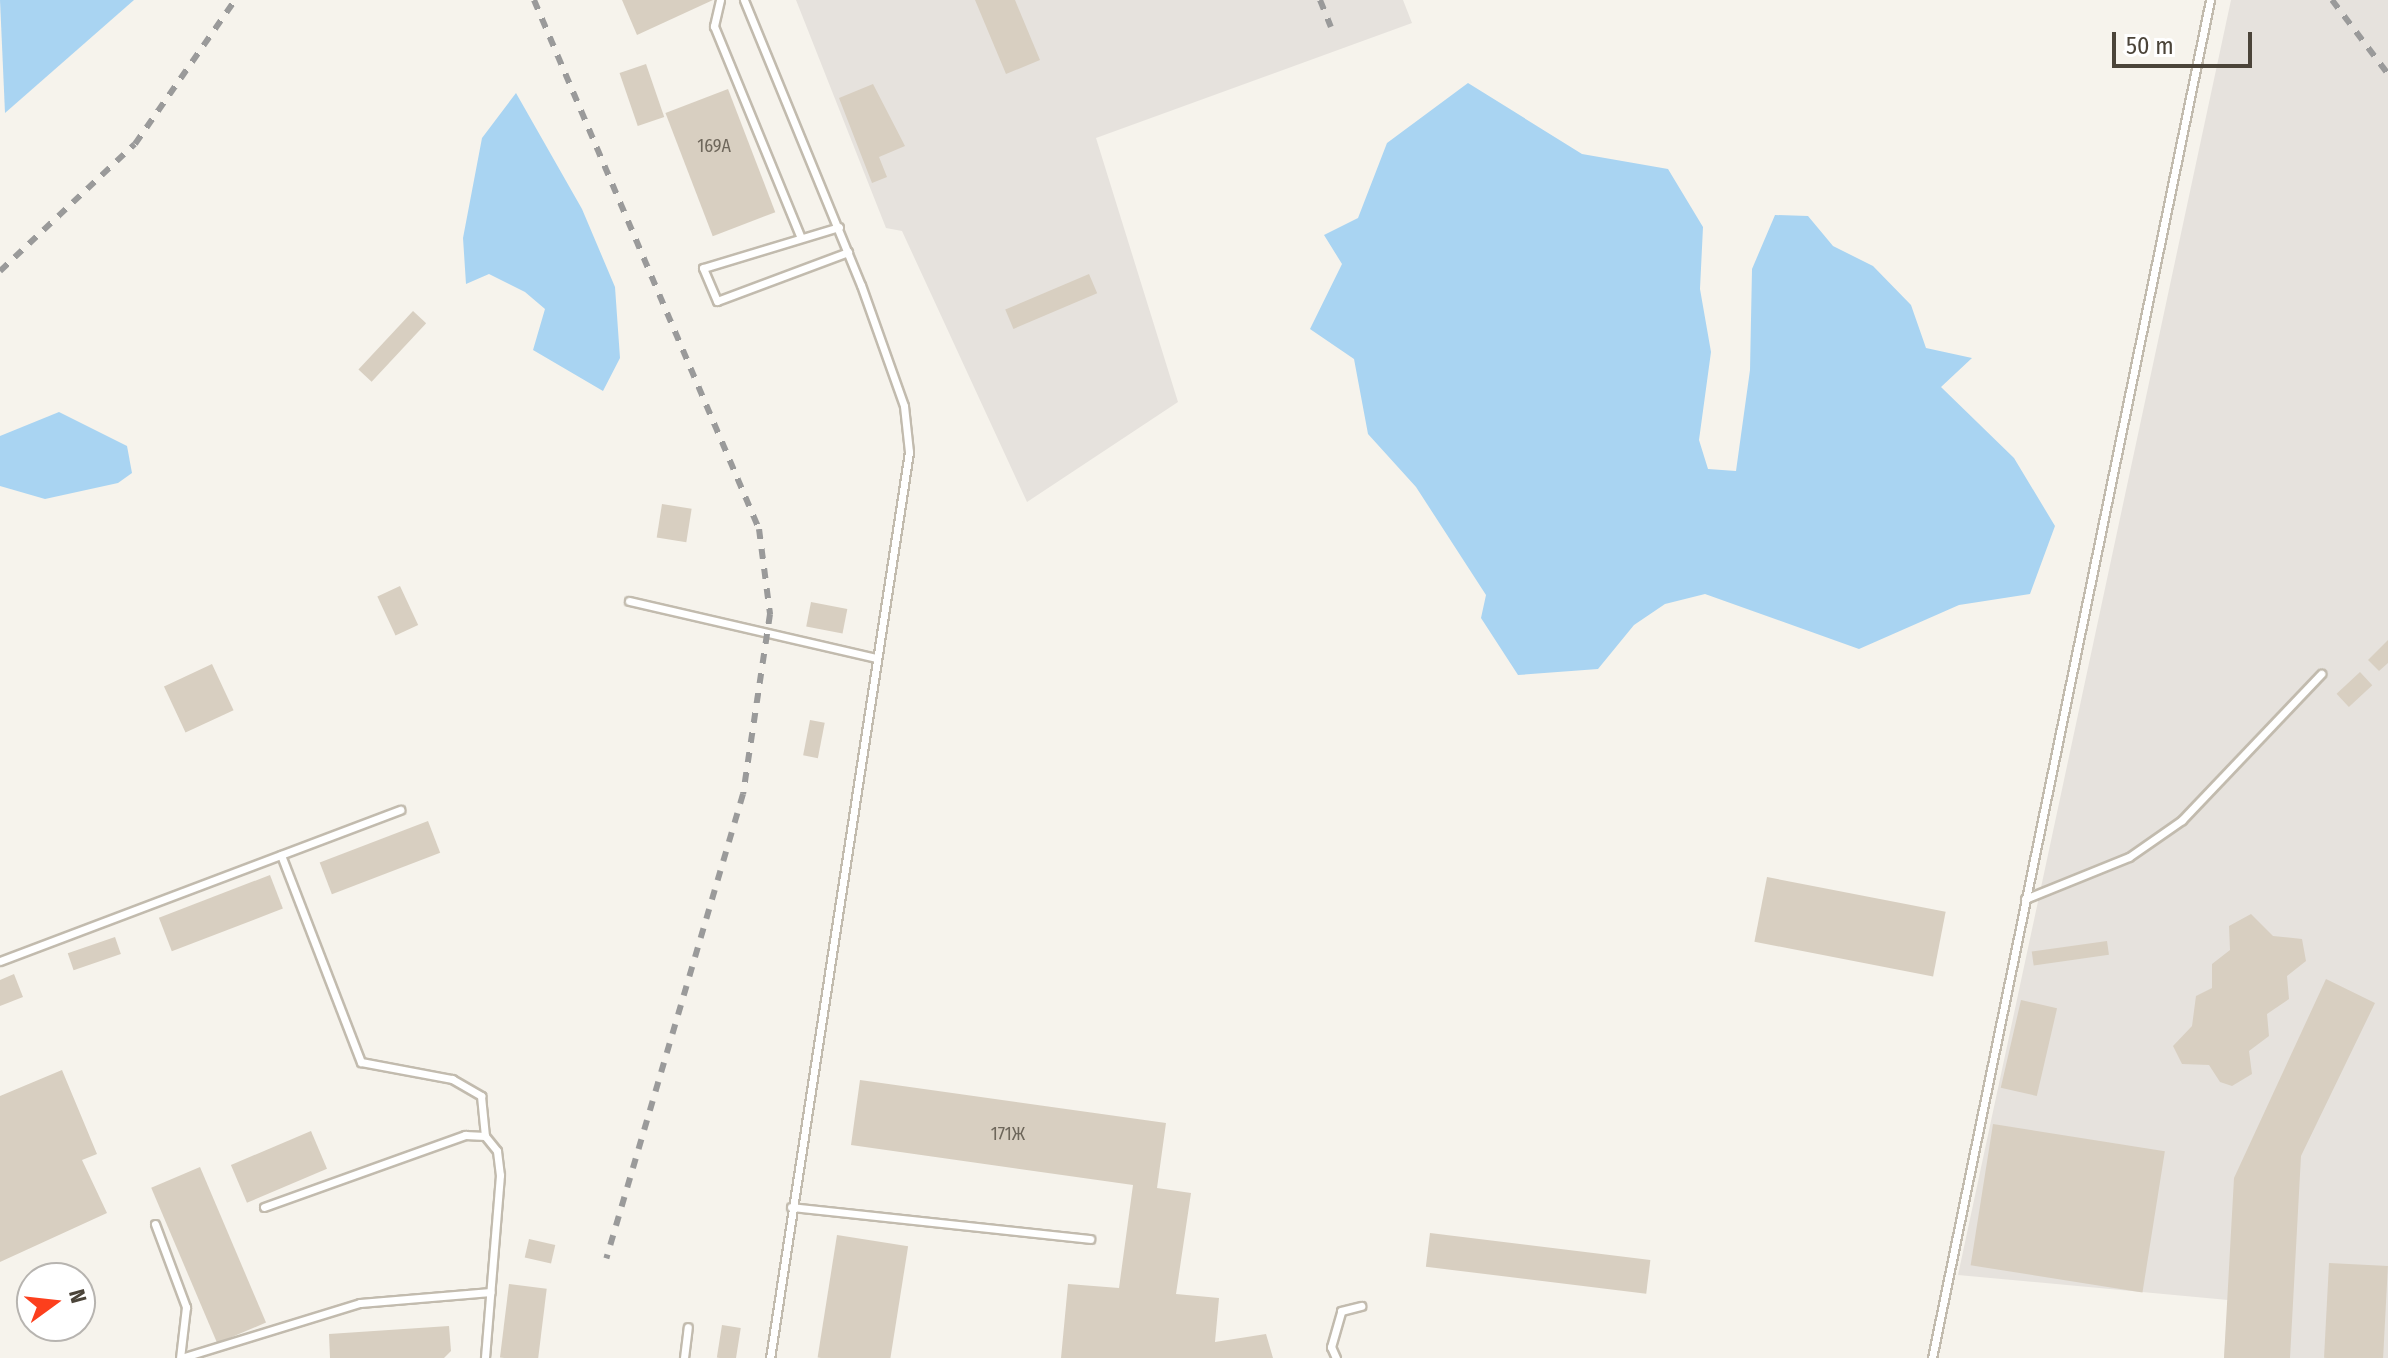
<!DOCTYPE html>
<meta charset="utf-8">
<style>
body{margin:0}
#map{position:relative;width:2388px;height:1358px;overflow:hidden;background:#f6f3ec;font-family:"Fira Sans Condensed",sans-serif}
div>[style]{position:absolute}
[style*='--x']{left:calc(var(--x)*1px);top:calc(var(--y)*1px);width:calc(var(--w)*1px);rotate:calc(var(--a)*1deg)}
.industrial>*{inset:0;background:#e6e2dd}
.water>*{inset:0;background:#a9d4f2}
.building>*{inset:0;background:#d8cfc1;transform-origin:0 0}
.roads{filter:drop-shadow(2px 0 #c2bbae) drop-shadow(-2px 0 #c2bbae) drop-shadow(0 2px #c2bbae) drop-shadow(0 -2px #c2bbae)}
.lane>*{height:7px;margin:-3.5px;padding:0 3.5px;transform-origin:3.5px;border-radius:3.5px;background:#fff}
.rail>*{height:6px;margin-top:-3px;transform-origin:0;background:repeating-linear-gradient(90deg,#9a9a9a 0 10px,transparent 0 20px)}
span{translate:-50% -50%;white-space:nowrap;text-align:center;line-height:1.15;-webkit-text-stroke:6px #fff;paint-order:stroke}
.number-label{font-size:18px;color:#6e675b}
.number-label span{-webkit-text-stroke-width:0}
.north{position:absolute;left:16px;top:1262px;width:80px;height:80px;box-sizing:border-box;background:#fff;border:2px solid #b7b4b0;border-radius:50%;rotate:75deg;font-size:22px;font-weight:700;line-height:32px;text-align:center;color:#4b4439}
.north::after{content:'';display:block;margin:auto;width:28px;height:36px;background:#fc3f1d;clip-path:polygon(50% 0,100% 100%,50% 72%,0 100%)}
.scale{position:absolute;left:2112px;top:32px;width:140px;height:36px;box-sizing:border-box;border:4px solid #4b4439;border-top:0;padding-left:10px;font-size:24px;line-height:28px;white-space:nowrap;color:#4b4439;-webkit-text-stroke:6px #fff;paint-order:stroke}
</style>
<div id="map">
<div class="industrial">
<i style="clip-path:polygon(796px 0,1403px 0,1412px 23px,1096px 138px,1178px 402px,1027px 502px,902px 231px,886px 228px)"></i>
<i style="clip-path:polygon(2231px 0,2388px 0,2388px 1358px,2224px 1358px,2228px 1300px,1958px 1275px)"></i>
</div>
<div class="water">
<i style="clip-path:polygon(0 0,134px 0,5px 113px)"></i>
<i style="clip-path:polygon(1468px 83px,1582px 154px,1668px 169px,1703px 227px,1700px 289px,1711px 352px,1699px 440px,1708px 469px,1736px 471px,1750px 370px,1752px 269px,1775px 215px,1808px 216px,1833px 246px,1873px 266px,1911px 305px,1926px 348px,1972px 358px,1941px 387px,2014px 458px,2055px 526px,2030px 594px,1959px 605px,1859px 649px,1705px 594px,1665px 604px,1634px 625px,1598px 669px,1518px 675px,1481px 618px,1486px 595px,1416px 487px,1368px 434px,1354px 359px,1310px 329px,1342px 264px,1324px 235px,1358px 218px,1387px 143px)"></i>
<i style="clip-path:polygon(516px 93px,582px 209px,615px 287px,620px 358px,603px 391px,533px 350px,545px 309px,525px 292px,489px 274px,466px 284px,463px 238px,482px 138px)"></i>
<i style="clip-path:polygon(59px 412px,127px 446px,132px 473px,118px 483px,45px 499px,0 486px,0 436px)"></i>
</div>
<div class="building">
<i style="clip-path:polygon(622px 0,713px 0,637px 35px)"></i>
<i style="clip-path:polygon(975px 0,1015px 0,1040px 60px,1006px 74px)"></i>
<i style="left:646px;top:64px;width:56px;height:28px;rotate:71deg"></i>
<i style="clip-path:polygon(873px 84px,905px 146px,879px 157px,887px 177px,872px 183px,839px 98px)"></i>
<i style="left:728px;top:89px;width:132px;height:67px;rotate:69deg"></i>
<i style="left:1089px;top:274px;width:21px;height:91px;rotate:67deg"></i>
<i style="left:413px;top:311px;width:18px;height:80px;rotate:43deg"></i>
<i style="left:662px;top:504px;width:30px;height:34px;rotate:9deg"></i>
<i style="left:400px;top:586px;width:43px;height:25px;rotate:65deg"></i>
<i style="left:811px;top:602px;width:37px;height:25px;rotate:11deg"></i>
<i style="clip-path:polygon(2388px 640px,2388px 663px,2379px 671px,2368px 660px)"></i>
<i style="left:212px;top:664px;width:51px;height:53px;rotate:65deg"></i>
<i style="left:2360px;top:672px;width:18px;height:32px;rotate:47deg"></i>
<i style="left:810px;top:720px;width:15px;height:36px;rotate:11deg"></i>
<i style="left:428px;top:821px;width:34px;height:116px;rotate:69deg"></i>
<i style="left:270px;top:875px;width:36px;height:119px;rotate:69deg"></i>
<i style="left:1767px;top:877px;width:182px;height:66px;rotate:11deg"></i>
<i style="clip-path:polygon(2251px 914px,2273px 936px,2302px 939px,2306px 961px,2287px 976px,2289px 999px,2267px 1014px,2269px 1036px,2249px 1051px,2252px 1074px,2232px 1086px,2220px 1082px,2209px 1065px,2182px 1064px,2173px 1046px,2192px 1026px,2196px 996px,2212px 988px,2212px 964px,2230px 950px,2229px 926px)"></i>
<i style="left:115px;top:937px;width:18px;height:50px;rotate:71deg"></i>
<i style="left:2107px;top:941px;width:14px;height:76px;rotate:82deg"></i>
<i style="clip-path:polygon(14px 974px,23px 997px,0 1006px,0 980px)"></i>
<i style="clip-path:polygon(2326px 979px,2375px 1003px,2301px 1156px,2290px 1358px,2224px 1358px,2234px 1178px)"></i>
<i style="left:2021px;top:1000px;width:37px;height:90px;rotate:13deg"></i>
<i style="clip-path:polygon(62px 1070px,97px 1154px,82px 1160px,107px 1213px,0 1262px,0 1096px)"></i>
<i style="clip-path:polygon(860px 1080px,1166px 1123px,1157px 1188px,1191px 1193px,1176px 1294px,1219px 1298px,1215px 1342px,1266px 1334px,1273px 1358px,1061px 1358px,1068px 1284px,1119px 1288px,1133px 1185px,851px 1145px)"></i>
<i style="left:1993px;top:1124px;width:174px;height:143px;rotate:9deg"></i>
<i style="left:311px;top:1131px;width:41px;height:87px;rotate:67deg"></i>
<i style="left:200px;top:1167px;width:169px;height:53px;rotate:67deg"></i>
<i style="left:1430px;top:1233px;width:222px;height:34px;rotate:7deg"></i>
<i style="left:837px;top:1235px;width:72px;height:124px;rotate:9deg"></i>
<i style="left:529px;top:1239px;width:27px;height:19px;rotate:13deg"></i>
<i style="left:2329px;top:1263px;width:59px;height:95px;rotate:3deg"></i>
<i style="left:509px;top:1284px;width:38px;height:74px;rotate:7deg"></i>
<i style="left:722px;top:1325px;width:19px;height:33px;rotate:9deg"></i>
<i style="clip-path:polygon(449px 1326px,451px 1351px,444px 1358px,330px 1358px,329px 1334px)"></i>
</div>
<div class="roads">
<div class="lane">
<i style="--x:720;--y:0;--w:27;--a:103"></i>
<i style="--x:714;--y:26;--w:229;--a:67.7"></i>
<i style="--x:744;--y:0;--w:308;--a:67.7"></i>
<i style="--x:861;--y:285;--w:128;--a:70.4"></i>
<i style="--x:904;--y:406;--w:46;--a:83.8"></i>
<i style="--x:909;--y:452;--w:917;--a:98.72"></i>
<i style="--x:839;--y:227;--w:142;--a:163.2"></i>
<i style="--x:703;--y:268;--w:36;--a:67"></i>
<i style="--x:717;--y:301;--w:140;--a:-20.5"></i>
<i style="--x:629;--y:601;--w:253;--a:13"></i>
<i style="--x:281;--y:855;--w:222;--a:68.9"></i>
<i style="--x:361;--y:1062;--w:93;--a:10.6"></i>
<i style="--x:452;--y:1079;--w:34;--a:30"></i>
<i style="--x:481;--y:1096;--w:40;--a:84.3"></i>
<i style="--x:2025;--y:899;--w:112;--a:-22"></i>
<i style="--x:2129;--y:857;--w:65;--a:-34.9"></i>
<i style="--x:2182;--y:820;--w:202;--a:-46.4"></i>
<i style="--x:0;--y:961;--w:428;--a:-20.7"></i>
<i style="--x:264;--y:1207;--w:214;--a:-19.7"></i>
<i style="--x:465;--y:1135;--w:20;--a:3"></i>
<i style="--x:485;--y:1136;--w:19;--a:51"></i>
<i style="--x:497;--y:1151;--w:24;--a:83"></i>
<i style="--x:500;--y:1175;--w:184;--a:94.7"></i>
<i style="--x:791;--y:1207;--w:301;--a:6.1"></i>
<i style="--x:155;--y:1224;--w:89;--a:69.5"></i>
<i style="--x:186;--y:1307;--w:51;--a:96.7"></i>
<i style="--x:181;--y:1358;--w:187;--a:-17.1"></i>
<i style="--x:360;--y:1303;--w:131;--a:-4.8"></i>
<i style="--x:684;--y:1358;--w:31;--a:-83"></i>
<i style="--x:1336;--y:1358;--w:12;--a:-114"></i>
<i style="--x:1331;--y:1347;--w:37;--a:-74"></i>
<i style="--x:1341;--y:1311;--w:21;--a:-14"></i>
<i style="--x:1932;--y:1358;--w:1386;--a:-78.43"></i>
</div>
</div>
<div class="rail">
<i style="--x:534;--y:0;--w:575;--a:66.96"></i>
<i style="--x:759;--y:529;--w:86;--a:82.6"></i>
<i style="--x:770;--y:614;--w:182;--a:98.5"></i>
<i style="--x:743;--y:794;--w:484;--a:106.4"></i>
<i style="--x:1320;--y:0;--w:29;--a:68"></i>
<i style="--x:2332;--y:0;--w:93;--a:52.9"></i>
<i style="--x:0;--y:271;--w:185;--a:-43.3"></i>
<i style="--x:135;--y:144;--w:175;--a:-55.2"></i>
</div>
<div class="number-label">
<span style="left:714px;top:146px">169А</span>
<span style="left:1008px;top:1134px">171Ж</span>
</div>
<div class="north">N</div>
<div class="scale">50 m</div>
</div>
